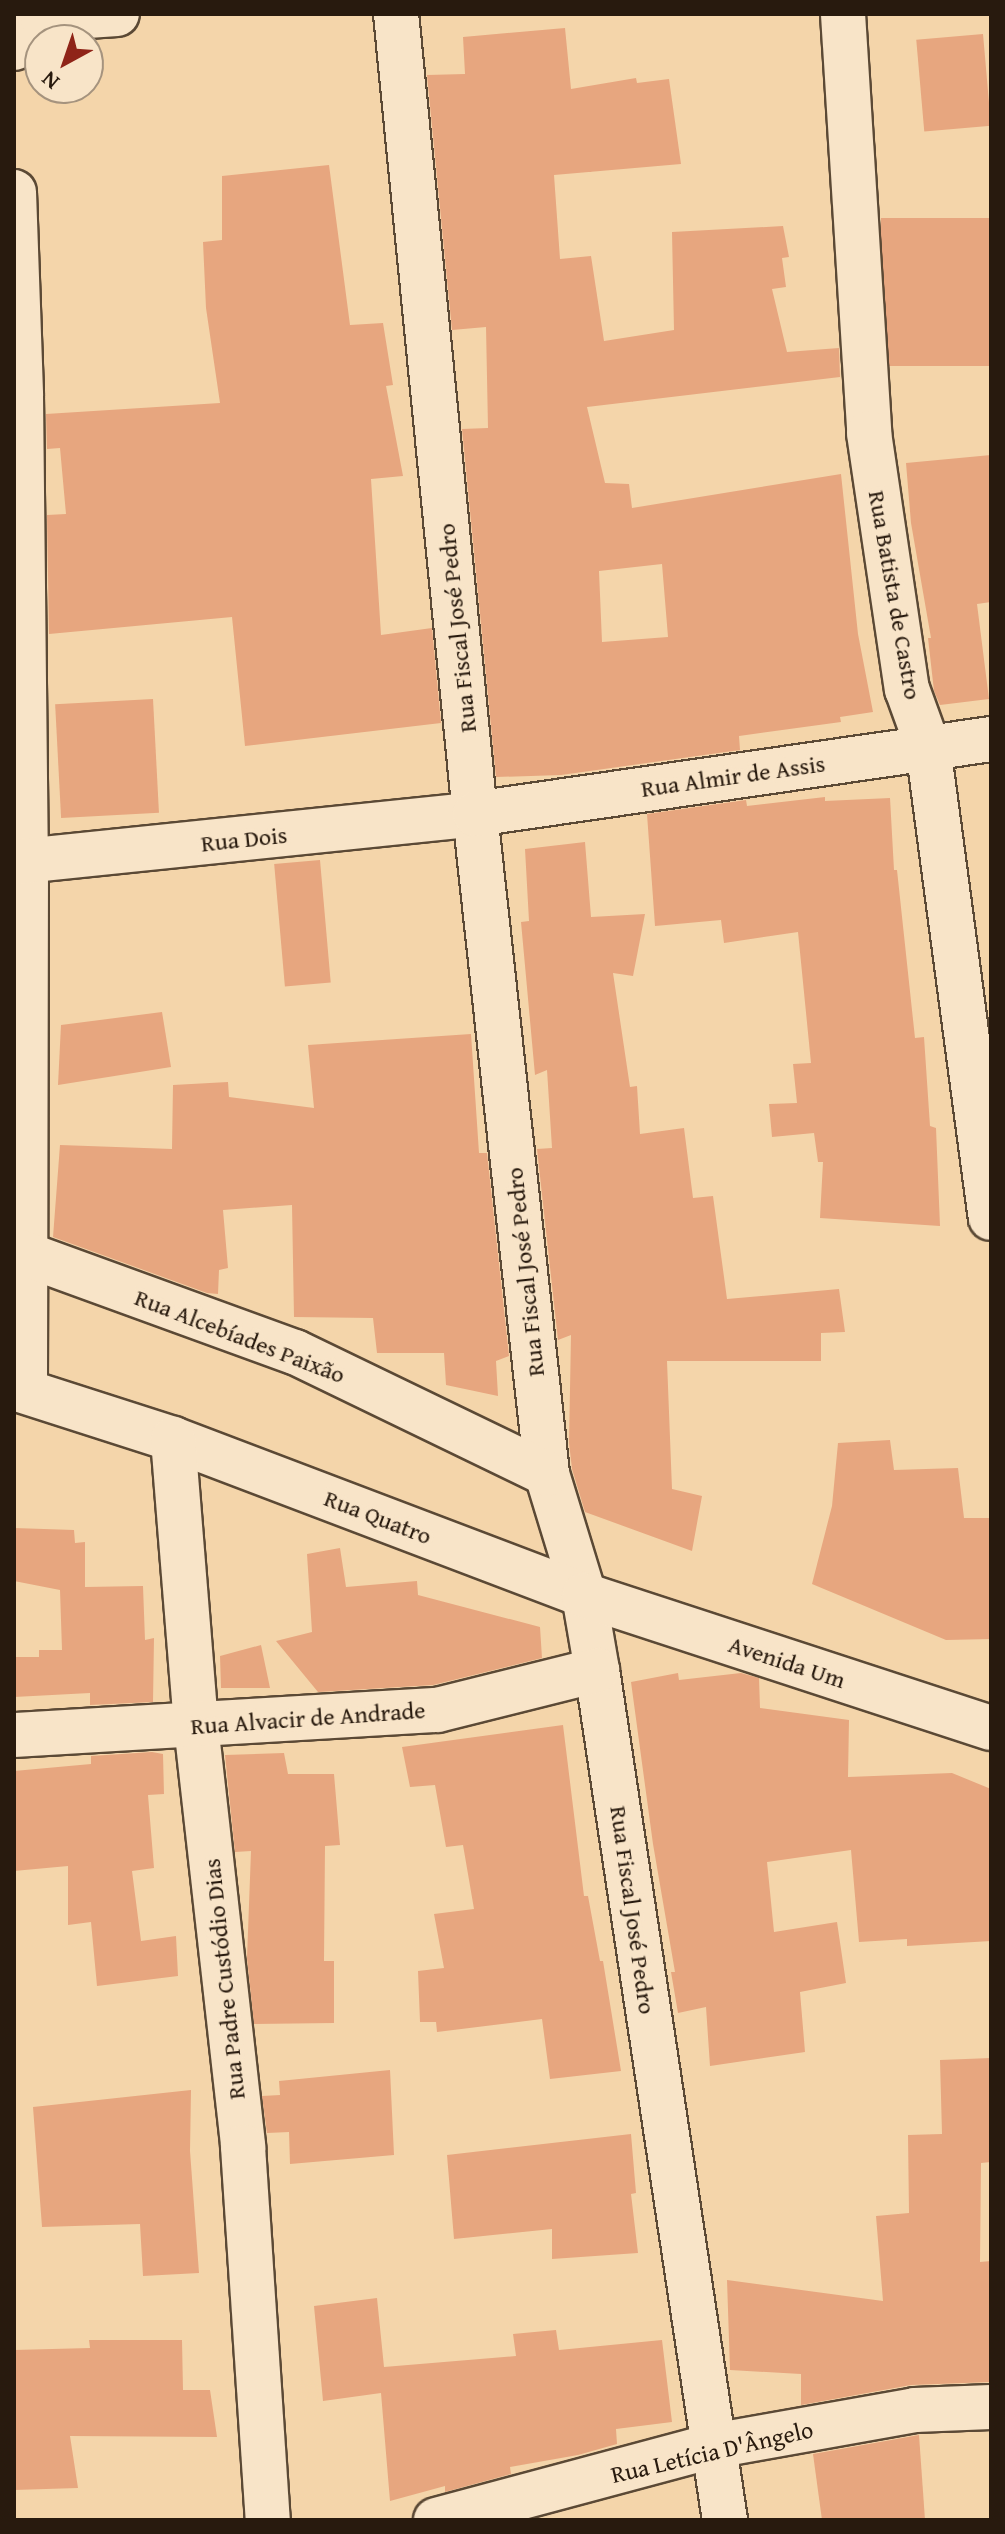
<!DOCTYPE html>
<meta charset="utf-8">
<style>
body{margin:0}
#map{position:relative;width:1005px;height:2534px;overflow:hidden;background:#f4d5aa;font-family:"Gentium Book Plus",serif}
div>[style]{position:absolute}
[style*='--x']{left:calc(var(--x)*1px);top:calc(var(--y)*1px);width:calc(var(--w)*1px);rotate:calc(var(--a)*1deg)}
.building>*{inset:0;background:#e7a67f;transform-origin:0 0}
.roads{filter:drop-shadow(2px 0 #5b4935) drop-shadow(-2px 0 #5b4935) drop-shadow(0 2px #5b4935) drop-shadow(0 -2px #5b4935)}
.minor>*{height:44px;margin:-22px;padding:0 22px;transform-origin:22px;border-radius:22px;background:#f8e4c8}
span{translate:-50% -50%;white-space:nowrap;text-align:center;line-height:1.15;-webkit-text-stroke:8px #f8e4c8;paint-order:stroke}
.street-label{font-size:24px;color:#281a0e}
.frame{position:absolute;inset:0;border:16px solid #281a0e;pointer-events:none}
.north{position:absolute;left:24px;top:24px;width:80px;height:80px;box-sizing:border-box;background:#f8e4c8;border:2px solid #a5937e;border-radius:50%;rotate:220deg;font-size:22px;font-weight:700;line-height:32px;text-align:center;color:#281a0e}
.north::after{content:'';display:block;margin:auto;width:28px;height:36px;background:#8f2418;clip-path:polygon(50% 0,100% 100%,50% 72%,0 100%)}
</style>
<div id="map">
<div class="building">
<i style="clip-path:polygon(evenodd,565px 28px,571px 89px,636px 78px,637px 83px,669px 79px,681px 164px,554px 175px,560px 259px,591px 256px,604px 341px,674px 330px,672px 232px,783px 226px,789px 257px,782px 258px,786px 287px,772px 289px,787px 352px,839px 348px,840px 377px,587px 407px,605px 483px,629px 484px,632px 508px,841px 474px,858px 634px,873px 712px,840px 717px,841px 722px,739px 736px,740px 750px,561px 775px,496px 777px,462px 429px,488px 428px,486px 327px,452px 330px,427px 75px,465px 74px,463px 37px,565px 28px,662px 564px,668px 637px,602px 642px,599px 571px,662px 564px)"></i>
<i style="left:983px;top:34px;width:92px;height:67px;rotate:85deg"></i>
<i style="clip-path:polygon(329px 165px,350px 325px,383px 323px,393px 385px,386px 386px,403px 476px,371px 479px,381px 635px,432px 628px,441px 723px,245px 746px,232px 617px,49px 634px,47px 515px,66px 514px,60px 448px,47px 449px,46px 414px,220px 403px,206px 308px,203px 242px,222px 240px,222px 176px)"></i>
<i style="left:991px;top:218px;width:148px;height:110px;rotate:90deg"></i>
<i style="clip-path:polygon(991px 455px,991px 602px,977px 604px,989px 699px,940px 705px,934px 691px,928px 638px,931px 638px,911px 523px,906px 463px)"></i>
<i style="left:153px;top:699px;width:114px;height:98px;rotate:87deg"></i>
<i style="clip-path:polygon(825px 797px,825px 801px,890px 798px,894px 870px,897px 870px,915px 1038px,924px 1037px,930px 1126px,936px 1128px,940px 1226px,820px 1218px,823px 1162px,818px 1162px,814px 1133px,772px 1137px,769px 1104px,797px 1103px,793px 1064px,811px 1063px,798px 932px,724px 943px,721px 920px,655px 926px,647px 814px,746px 800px,747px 806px)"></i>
<i style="clip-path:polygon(585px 842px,591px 917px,645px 914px,633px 976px,613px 973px,630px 1087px,637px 1086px,640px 1134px,684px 1128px,693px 1198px,713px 1196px,727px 1299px,839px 1289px,845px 1332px,821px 1333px,821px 1361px,667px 1361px,672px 1489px,702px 1496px,692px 1551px,585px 1512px,572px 1469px,569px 1443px,571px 1335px,558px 1340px,537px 1149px,552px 1148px,547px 1070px,535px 1075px,521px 922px,529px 921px,525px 849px)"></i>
<i style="left:320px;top:860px;width:123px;height:46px;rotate:85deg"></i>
<i style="clip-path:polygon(162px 1012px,171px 1067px,58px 1085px,61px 1025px)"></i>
<i style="clip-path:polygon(471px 1034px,479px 1153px,487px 1153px,509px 1356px,496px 1361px,498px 1396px,446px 1385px,444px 1353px,377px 1353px,373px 1318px,294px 1317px,292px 1205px,223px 1210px,228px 1268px,219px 1270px,218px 1294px,207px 1293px,53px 1237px,60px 1145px,172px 1149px,173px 1085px,228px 1082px,229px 1097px,314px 1108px,308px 1045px)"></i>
<i style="clip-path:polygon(890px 1440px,894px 1470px,958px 1468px,964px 1518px,991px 1518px,991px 1639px,946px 1640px,812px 1584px,832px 1506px,838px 1443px)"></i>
<i style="clip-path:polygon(14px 1528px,74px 1530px,75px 1543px,85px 1542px,85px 1587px,143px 1586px,145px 1640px,154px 1638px,153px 1702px,90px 1705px,90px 1693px,14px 1697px,14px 1657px,39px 1657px,39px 1650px,62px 1650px,60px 1590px,14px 1581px)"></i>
<i style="clip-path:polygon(340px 1548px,346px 1587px,417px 1581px,418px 1595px,540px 1627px,542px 1658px,433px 1685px,318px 1692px,276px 1641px,312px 1632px,307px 1554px)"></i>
<i style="clip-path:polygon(261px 1645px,270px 1688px,221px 1688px,220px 1656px)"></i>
<i style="clip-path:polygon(678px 1673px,679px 1680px,741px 1673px,759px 1678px,760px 1708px,849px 1720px,848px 1777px,952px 1773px,991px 1789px,991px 1941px,907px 1946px,907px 1939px,859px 1942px,851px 1850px,767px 1862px,774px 1932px,837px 1922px,846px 1983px,800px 1992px,805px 2052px,710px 2066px,706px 2007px,678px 2013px,671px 1972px,675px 1972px,653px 1844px,631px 1682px)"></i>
<i style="clip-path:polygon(563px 1725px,584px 1896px,588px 1896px,600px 1961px,603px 1961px,621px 2071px,550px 2079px,542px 2019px,437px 2032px,436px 2022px,420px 2022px,418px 1971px,444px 1968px,434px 1914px,474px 1909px,463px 1845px,446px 1847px,435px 1785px,410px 1787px,402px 1747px)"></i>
<i style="clip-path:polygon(152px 1752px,163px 1754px,164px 1794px,148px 1795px,154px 1868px,132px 1871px,141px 1941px,176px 1936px,178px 1976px,97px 1986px,91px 1922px,68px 1925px,68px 1866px,14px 1871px,14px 1771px,91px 1764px,91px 1756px)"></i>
<i style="clip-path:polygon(284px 1753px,288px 1774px,334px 1774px,340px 1845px,325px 1846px,324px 1961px,334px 1961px,334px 2023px,254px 2024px,247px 1958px,251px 1851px,235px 1852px,225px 1755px)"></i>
<i style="clip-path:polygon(991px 2058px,991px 2162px,981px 2163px,980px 2262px,991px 2261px,991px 2382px,911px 2385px,801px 2405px,801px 2374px,730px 2370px,727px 2280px,883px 2301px,876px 2216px,909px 2213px,908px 2135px,942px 2134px,940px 2060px)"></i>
<i style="clip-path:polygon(390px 2070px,394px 2155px,290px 2164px,289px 2132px,267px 2133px,262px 2096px,280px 2095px,279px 2081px)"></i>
<i style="clip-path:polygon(191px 2090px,190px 2151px,199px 2273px,143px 2276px,140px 2224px,42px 2227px,33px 2107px)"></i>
<i style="clip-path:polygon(631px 2134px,636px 2193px,631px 2194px,638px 2253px,552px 2259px,552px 2229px,454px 2239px,447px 2155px)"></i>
<i style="clip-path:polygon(377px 2298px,384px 2367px,516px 2356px,513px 2334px,556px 2330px,559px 2350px,662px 2340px,672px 2422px,616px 2429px,617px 2444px,578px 2455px,510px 2467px,511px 2474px,445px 2492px,445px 2486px,390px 2501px,381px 2393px,323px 2401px,314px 2306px)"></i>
<i style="clip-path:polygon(89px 2340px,182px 2340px,183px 2390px,210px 2390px,217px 2437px,70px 2436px,78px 2488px,14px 2490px,14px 2350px,90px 2348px)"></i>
<i style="clip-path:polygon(919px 2435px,925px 2520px,822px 2520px,813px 2454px)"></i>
</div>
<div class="roads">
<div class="minor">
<i style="--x:396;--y:14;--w:804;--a:84.36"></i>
<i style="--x:475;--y:814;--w:664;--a:83.77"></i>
<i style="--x:547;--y:1474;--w:127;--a:73"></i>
<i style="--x:584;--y:1595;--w:76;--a:80.2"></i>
<i style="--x:597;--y:1670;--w:860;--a:81.44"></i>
<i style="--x:843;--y:14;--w:420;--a:86.4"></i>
<i style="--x:869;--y:433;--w:259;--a:81.6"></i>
<i style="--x:907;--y:689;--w:62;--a:70.1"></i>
<i style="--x:928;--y:747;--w:475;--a:82.4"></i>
<i style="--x:14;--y:48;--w:20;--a:-57"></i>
<i style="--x:25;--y:31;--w:22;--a:-34"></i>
<i style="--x:43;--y:19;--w:74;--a:-3.9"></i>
<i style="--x:14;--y:192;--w:204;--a:88"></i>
<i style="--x:21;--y:396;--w:467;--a:89.4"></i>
<i style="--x:26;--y:863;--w:528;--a:90.11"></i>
<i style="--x:14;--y:862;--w:463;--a:-5.9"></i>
<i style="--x:475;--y:814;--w:521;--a:-8.27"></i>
<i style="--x:14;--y:1250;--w:299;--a:20"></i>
<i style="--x:295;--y:1352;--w:280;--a:25.8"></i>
<i style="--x:14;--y:1388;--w:167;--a:17.8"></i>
<i style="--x:173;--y:1439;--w:440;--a:20.8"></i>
<i style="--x:584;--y:1595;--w:428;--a:18.1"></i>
<i style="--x:173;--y:1439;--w:287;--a:85.4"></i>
<i style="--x:196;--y:1725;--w:425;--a:83.6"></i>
<i style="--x:243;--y:2147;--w:374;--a:86.2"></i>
<i style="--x:14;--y:1735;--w:424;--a:-3.4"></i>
<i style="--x:437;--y:1710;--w:165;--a:-14"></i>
<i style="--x:436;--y:2520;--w:287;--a:-15"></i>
<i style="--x:713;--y:2446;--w:205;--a:-10.1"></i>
<i style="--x:915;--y:2410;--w:76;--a:-2.3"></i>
</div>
</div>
<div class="street-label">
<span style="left:895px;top:595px;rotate:80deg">Rua Batista de Castro</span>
<span style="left:457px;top:628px;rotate:-96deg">Rua Fiscal José Pedro</span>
<span style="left:733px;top:776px;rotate:-8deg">Rua Almir de Assis</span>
<span style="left:244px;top:839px;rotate:-6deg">Rua Dois</span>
<span style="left:525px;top:1272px;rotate:-96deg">Rua Fiscal José Pedro</span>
<span style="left:240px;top:1336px;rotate:21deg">Rua Alcebíades Paixão</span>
<span style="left:378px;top:1517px;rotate:21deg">Rua Quatro</span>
<span style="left:787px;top:1662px;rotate:18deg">Avenida Um</span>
<span style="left:308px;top:1718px;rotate:-4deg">Rua Alvacir de Andrade</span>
<span style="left:633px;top:1910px;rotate:82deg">Rua Fiscal José Pedro</span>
<span style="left:224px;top:1979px;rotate:-96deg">Rua Padre Custódio Dias</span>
<span style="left:712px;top:2452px;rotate:-13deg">Rua Letícia D'Ângelo</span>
</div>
<div class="frame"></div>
<div class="north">N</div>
</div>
